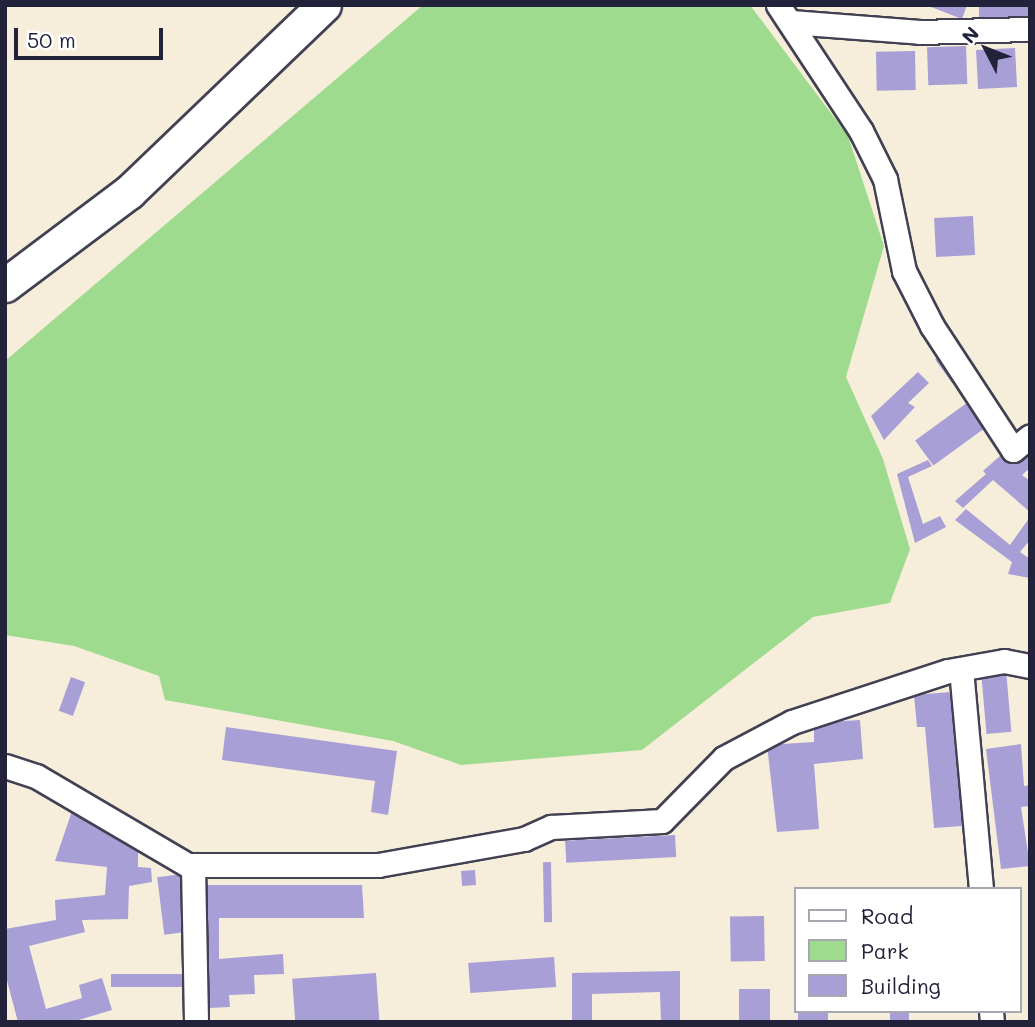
<!DOCTYPE html>
<style>
body{margin:0}
#map{position:relative;width:1035px;height:1027px;overflow:hidden;background:#f6edda;font-family:Mali,sans-serif}
div>[style]{position:absolute}
[style*='--x']{left:calc(var(--x)*1px);top:calc(var(--y)*1px);width:calc(var(--w)*1px);rotate:calc(var(--a)*1deg)}
.green>*{inset:0;background:#9fdb8e}
.building>*{inset:0;background:#a89fd7;transform-origin:0 0}
.roads{filter:drop-shadow(2px 0 #424053) drop-shadow(-2px 0 #424053) drop-shadow(0 2px #424053) drop-shadow(0 -2px #424053)}
.street>*{height:23px;margin:-11.5px;padding:0 11.5px;transform-origin:11.5px;border-radius:11.5px;background:#fff}
.secondary>*{height:33px;margin:-16.5px;padding:0 16.5px;transform-origin:16.5px;border-radius:16.5px;background:#fff}
span{translate:-50% -50%;white-space:nowrap;text-align:center;line-height:1.15;-webkit-text-stroke:5px #fff;paint-order:stroke}
.frame{position:absolute;inset:0;border:7px solid #22223b;pointer-events:none}
.legend{position:absolute;left:794px;top:887px;width:228px;height:126px;box-sizing:border-box;background:#fff;border:2px solid #a7a7b1;margin:0;padding:9px 12px;list-style:none;font-size:21px;color:#22223b}
.legend li{display:flex;align-items:center;gap:14px;height:35px}
.legend b{width:35px;border:2px solid #a7a7b1}
.north{position:absolute;left:951px;top:14px;width:70px;height:70px;-webkit-text-stroke:5px #fff;paint-order:stroke;rotate:312deg;font-size:19px;font-weight:700;line-height:28px;text-align:center;color:#22223b}
.north::after{content:'';display:block;margin:auto;width:24px;height:32px;background:#22223b;clip-path:polygon(50% 0,100% 100%,50% 72%,0 100%)}
.scale{position:absolute;left:14px;top:28px;width:149px;height:32px;box-sizing:border-box;border:4px solid #22223b;border-top:0;padding-left:9px;font-size:21px;line-height:24px;white-space:nowrap;color:#22223b;-webkit-text-stroke:5px #fff;paint-order:stroke}
</style>
<div id="map">
<div class="green">
<i style="clip-path:polygon(423px 5px,750px 5px,848px 136px,884px 246px,846px 377px,883px 459px,910px 549px,890px 603px,813px 617px,642px 750px,461px 765px,393px 741px,165px 700px,159px 676px,74px 646px,5px 635px,5px 361px)"></i>
</div>
<div class="building">
<i style="clip-path:polygon(926px 5px,967px 5px,962px 19px)"></i>
<i style="left:979px;top:5px;width:51px;height:13px"></i>
<i style="left:966px;top:46px;width:38px;height:39px;rotate:88deg"></i>
<i style="left:1015px;top:48px;width:39px;height:39px;rotate:87deg"></i>
<i style="left:915px;top:51px;width:39px;height:39px;rotate:89deg"></i>
<i style="left:973px;top:216px;width:39px;height:39px;rotate:87deg"></i>
<i style="left:944px;top:353px;width:29px;height:11px;rotate:54deg"></i>
<i style="clip-path:polygon(918px 372px,929px 383px,908px 403px,915px 407px,884px 440px,871px 416px)"></i>
<i style="left:975px;top:397px;width:31px;height:74px;rotate:54deg"></i>
<i style="clip-path:polygon(1030px 444px,1030px 468px,1022px 475px,1030px 481px,1030px 512px,993px 480px,963px 508px,955px 501px,986px 474px,983px 471px,1001px 455px,1008px 462px)"></i>
<i style="clip-path:polygon(928px 460px,932px 466px,908px 477px,923px 524px,940px 516px,946px 527px,915px 543px,897px 474px)"></i>
<i style="clip-path:polygon(966px 509px,1010px 545px,1030px 517px,1030px 540px,1020px 552px,1030px 559px,1030px 578px,1008px 574px,1012px 562px,955px 520px)"></i>
<i style="left:1006px;top:670px;width:62px;height:25px;rotate:85deg"></i>
<i style="left:71px;top:677px;width:15px;height:36px;rotate:20deg"></i>
<i style="clip-path:polygon(950px 692px,962px 826px,934px 828px,925px 727px,917px 727px,914px 695px)"></i>
<i style="clip-path:polygon(860px 720px,863px 759px,814px 764px,819px 829px,777px 832px,767px 745px,814px 742px,814px 723px)"></i>
<i style="clip-path:polygon(226px 727px,397px 751px,388px 815px,371px 812px,375px 781px,222px 760px)"></i>
<i style="clip-path:polygon(1021px 744px,1024px 786px,1030px 785px,1030px 806px,1021px 807px,1030px 866px,1001px 869px,986px 749px)"></i>
<i style="clip-path:polygon(72px 811px,138px 839px,138px 867px,151px 868px,152px 882px,129px 886px,128px 919px,82px 920px,85px 932px,29px 946px,46px 1009px,82px 998px,79px 985px,102px 978px,112px 1010px,72px 1022px,18px 1022px,5px 973px,5px 929px,56px 920px,55px 900px,105px 895px,107px 867px,55px 861px)"></i>
<i style="left:675px;top:835px;width:22px;height:110px;rotate:87deg"></i>
<i style="left:551px;top:862px;width:60px;height:8px;rotate:89deg"></i>
<i style="left:475px;top:870px;width:15px;height:14px;rotate:86deg"></i>
<i style="left:183px;top:874px;width:58px;height:26px;rotate:83deg"></i>
<i style="clip-path:polygon(204px 885px,362px 885px,364px 918px,219px 918px,219px 959px,283px 954px,284px 974px,254px 975px,255px 994px,229px 995px,230px 1007px,209px 1008px)"></i>
<i style="left:764px;top:916px;width:45px;height:34px;rotate:89deg"></i>
<i style="left:554px;top:957px;width:30px;height:86px;rotate:86deg"></i>
<i style="clip-path:polygon(680px 971px,680px 1022px,661px 1022px,660px 992px,592px 994px,592px 1022px,572px 1022px,572px 973px)"></i>
<i style="left:376px;top:973px;width:49px;height:84px;rotate:86deg"></i>
<i style="left:182px;top:974px;width:13px;height:71px;rotate:90deg"></i>
<i style="left:739px;top:989px;width:31px;height:33px"></i>
<i style="left:798px;top:1011px;width:30px;height:11px"></i>
<i style="left:890px;top:1011px;width:19px;height:11px"></i>
</div>
<div class="roads">
<div class="street">
<i style="--x:778;--y:5;--w:151;--a:56.6"></i>
<i style="--x:861;--y:131;--w:54;--a:63.4"></i>
<i style="--x:885;--y:179;--w:94;--a:78.3"></i>
<i style="--x:904;--y:271;--w:62;--a:63"></i>
<i style="--x:932;--y:326;--w:148;--a:56.8"></i>
<i style="--x:1013;--y:450;--w:22;--a:-39"></i>
<i style="--x:791;--y:22;--w:129;--a:4.4"></i>
<i style="--x:920;--y:32;--w:110;--a:-1.6"></i>
<i style="--x:961;--y:669;--w:221;--a:84.8"></i>
<i style="--x:5;--y:766;--w:33;--a:18"></i>
<i style="--x:36;--y:776;--w:176;--a:30.4"></i>
<i style="--x:188;--y:865;--w:190;--a:0"></i>
<i style="--x:378;--y:865;--w:148;--a:-10.1"></i>
<i style="--x:524;--y:839;--w:30;--a:-24"></i>
<i style="--x:551;--y:827;--w:111;--a:-3.1"></i>
<i style="--x:662;--y:821;--w:88;--a:-45.5"></i>
<i style="--x:724;--y:758;--w:77;--a:-27.9"></i>
<i style="--x:792;--y:722;--w:164;--a:-18.1"></i>
<i style="--x:948;--y:671;--w:57;--a:-10.1"></i>
<i style="--x:1004;--y:661;--w:26;--a:11"></i>
<i style="--x:193;--y:865;--w:157;--a:88.9"></i>
<i style="--x:991;--y:1011;--w:11;--a:85"></i>
</div>
<div class="secondary">
<i style="--x:5;--y:285;--w:155;--a:-36.9"></i>
<i style="--x:129;--y:192;--w:270;--a:-43.8"></i>
</div>
</div>
<div class="frame"></div>
<ul class="legend">
<li><b style="height:9px;background:#fff"></b>Road</li>
<li><b style="height:19px;background:#9fdb8e"></b>Park</li>
<li><b style="height:19px;background:#a89fd7"></b>Building</li>
</ul>
<div class="north">N</div>
<div class="scale">50 m</div>
</div>
